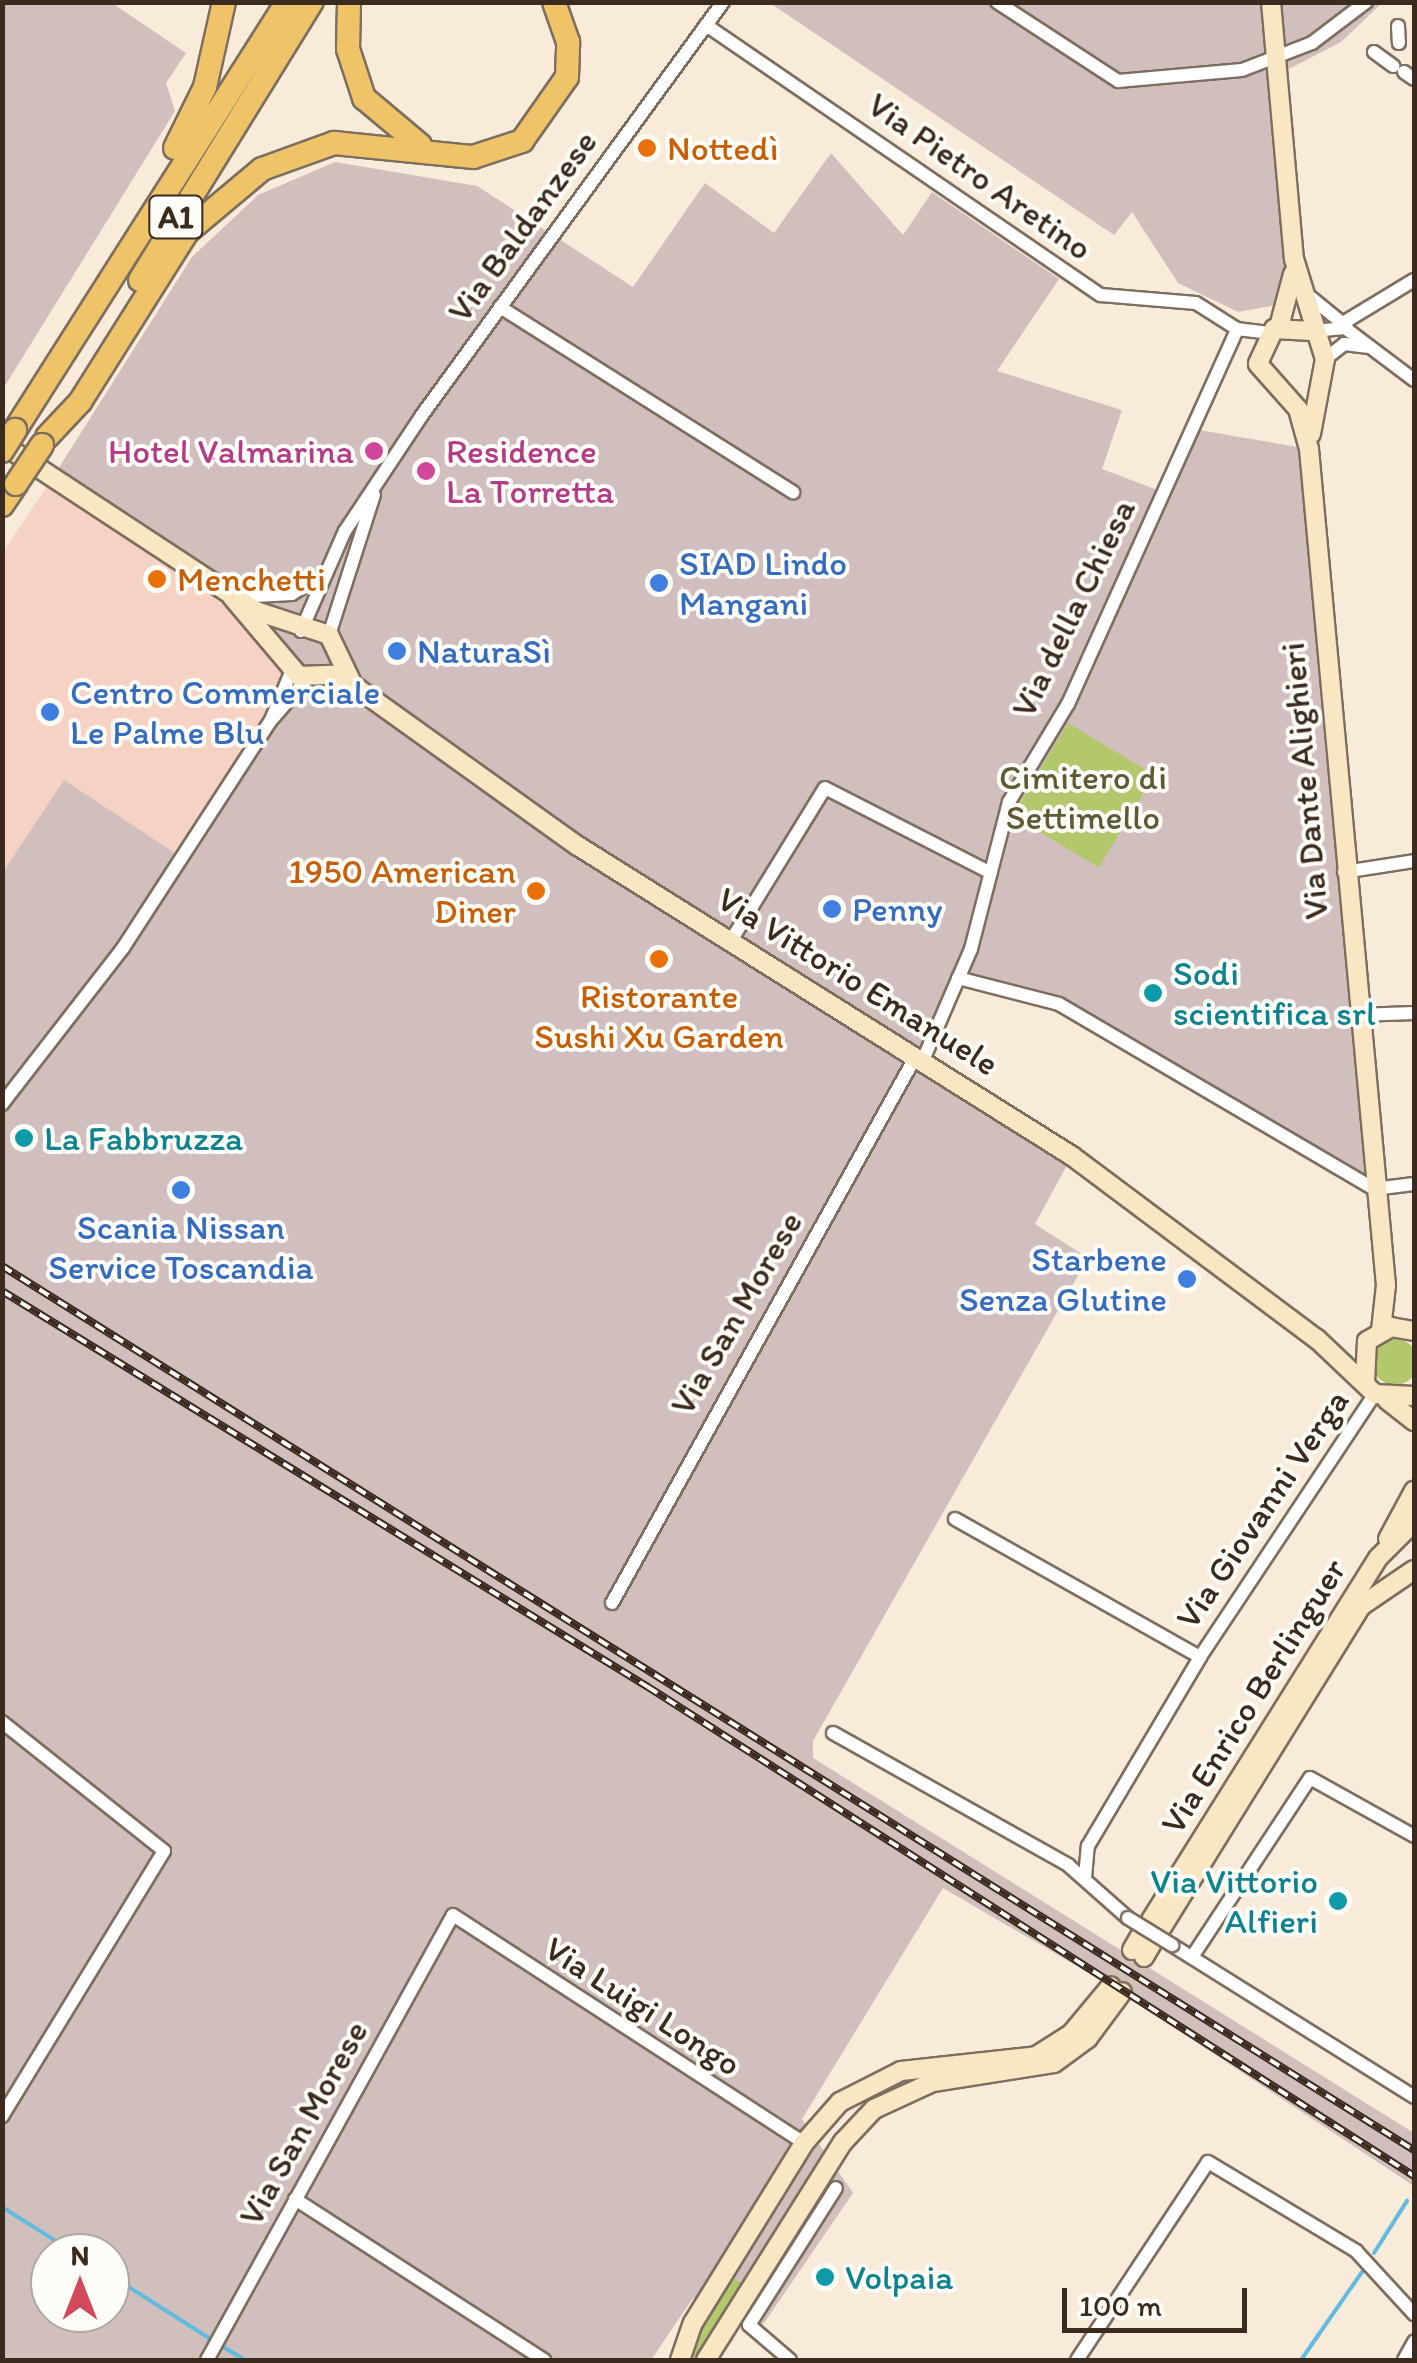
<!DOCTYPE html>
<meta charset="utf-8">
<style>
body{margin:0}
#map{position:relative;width:1417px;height:2363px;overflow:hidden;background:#f8ebd9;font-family:Itim,sans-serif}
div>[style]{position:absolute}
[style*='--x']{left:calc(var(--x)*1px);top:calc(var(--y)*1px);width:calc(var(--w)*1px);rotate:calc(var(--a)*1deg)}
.built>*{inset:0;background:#f6d2c4}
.industrial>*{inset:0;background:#d1bfbe}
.green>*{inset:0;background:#b3c86c;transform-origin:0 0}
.round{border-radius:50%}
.stream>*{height:4px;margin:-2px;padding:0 2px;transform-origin:2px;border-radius:2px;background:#62badf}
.secondary-tunnel>*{height:18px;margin-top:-9px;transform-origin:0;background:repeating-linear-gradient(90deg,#d2c4b4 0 18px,transparent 0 27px)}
.roads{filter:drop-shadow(2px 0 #7d6e5f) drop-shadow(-2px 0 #7d6e5f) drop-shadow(0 2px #7d6e5f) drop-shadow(0 -2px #7d6e5f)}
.street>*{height:12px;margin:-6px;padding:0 6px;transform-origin:6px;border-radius:6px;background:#fff}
.secondary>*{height:18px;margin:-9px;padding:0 9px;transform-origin:9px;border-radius:9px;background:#f9e7c3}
.highway>*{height:22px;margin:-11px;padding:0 11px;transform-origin:11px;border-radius:11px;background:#efc469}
.rail>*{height:8px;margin-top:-4px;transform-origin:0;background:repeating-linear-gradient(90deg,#fdfcf7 0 11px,#3b2a1e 0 22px);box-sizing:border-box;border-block:2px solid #3b2a1e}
.bridges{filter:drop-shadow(2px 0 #7d6e5f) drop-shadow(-2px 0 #7d6e5f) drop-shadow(0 2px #7d6e5f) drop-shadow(0 -2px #7d6e5f)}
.street-bridge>*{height:12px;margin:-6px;padding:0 6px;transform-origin:6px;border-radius:6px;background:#fff}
.highway-bridge>*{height:22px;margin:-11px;padding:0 11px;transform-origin:11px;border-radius:11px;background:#efc469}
.dots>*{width:28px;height:28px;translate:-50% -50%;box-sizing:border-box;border:5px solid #fdfcf7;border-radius:50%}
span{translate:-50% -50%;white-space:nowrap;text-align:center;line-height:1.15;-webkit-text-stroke:8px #fdfcf7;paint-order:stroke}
.shield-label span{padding:2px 8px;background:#fdfcf7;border:2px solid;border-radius:8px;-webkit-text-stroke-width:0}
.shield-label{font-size:32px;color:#3b2a1e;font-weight:700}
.food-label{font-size:35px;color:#c56008}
.left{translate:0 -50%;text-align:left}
.right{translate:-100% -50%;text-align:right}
.street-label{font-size:35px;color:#3b2a1e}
.hotel-label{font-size:35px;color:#b23c85}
.shop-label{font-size:35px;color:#366cbe}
.park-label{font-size:35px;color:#5f5935}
.culture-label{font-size:35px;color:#0d838f}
.frame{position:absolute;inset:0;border:5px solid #3b2a1e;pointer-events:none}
.north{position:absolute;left:30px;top:2233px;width:100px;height:100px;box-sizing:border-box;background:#fdfcf7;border:2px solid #afa8a0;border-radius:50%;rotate:0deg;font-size:28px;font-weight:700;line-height:40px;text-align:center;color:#3b2a1e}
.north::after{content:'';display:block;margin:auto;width:35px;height:45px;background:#d1495b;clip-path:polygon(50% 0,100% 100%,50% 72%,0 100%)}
.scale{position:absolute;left:1062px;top:2288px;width:185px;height:45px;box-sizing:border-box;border:5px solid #3b2a1e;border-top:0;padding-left:12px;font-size:30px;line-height:35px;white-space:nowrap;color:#3b2a1e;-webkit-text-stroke:8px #fdfcf7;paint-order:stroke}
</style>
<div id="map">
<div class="built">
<i style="clip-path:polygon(53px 477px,232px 597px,288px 661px,271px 720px,181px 857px,3px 872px,3px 552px)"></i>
</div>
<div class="industrial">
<i style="clip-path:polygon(3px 2px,112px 3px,186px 53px,166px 83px,175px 111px,3px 389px)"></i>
<i style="clip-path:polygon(770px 3px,1382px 3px,1341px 42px,1285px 71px,1308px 299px,1238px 312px,1178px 283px,1132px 212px,1114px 235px)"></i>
<i style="clip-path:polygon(evenodd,831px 153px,903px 235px,932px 192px,1059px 279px,997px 371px,1122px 410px,1102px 469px,1168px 494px,1199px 430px,1309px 449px,1374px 1189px,1059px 1004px,958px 978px,924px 1060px,1072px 1156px,1035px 1224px,1088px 1258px,813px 1741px,813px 1758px,1414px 2133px,1414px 2186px,1111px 1986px,943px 1888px,802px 2119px,853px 2193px,760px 2329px,693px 2298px,651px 2360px,3px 2360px,3px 872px,64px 780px,181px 857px,271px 720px,292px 670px,254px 616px,53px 477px,192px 257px,258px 195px,335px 162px,477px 186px,633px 287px,705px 183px,774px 233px,831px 153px,50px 2253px,110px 2253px,110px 2313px,50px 2313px,50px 2253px)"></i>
</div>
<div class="green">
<i style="left:1068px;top:723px;width:101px;height:108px;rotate:31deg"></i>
<i class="round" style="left:1372px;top:1339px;width:46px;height:46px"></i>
<i style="clip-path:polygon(729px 2275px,746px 2286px,701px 2360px,686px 2360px)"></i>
</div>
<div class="stream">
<i style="--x:2;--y:2207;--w:86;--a:32.2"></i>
<i style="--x:1374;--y:2253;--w:62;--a:-57.6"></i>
<i style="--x:110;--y:2275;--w:121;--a:32.5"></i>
<i style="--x:220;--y:2345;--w:29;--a:31"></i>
<i style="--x:1301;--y:2360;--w:107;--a:-55.3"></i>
</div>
<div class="secondary-tunnel">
<i style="--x:1111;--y:1986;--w:42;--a:-59.7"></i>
<i style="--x:1122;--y:1992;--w:41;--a:-57.8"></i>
</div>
<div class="roads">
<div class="street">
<i style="--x:997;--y:2;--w:145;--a:33.1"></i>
<i style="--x:1118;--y:81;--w:124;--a:-5.1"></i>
<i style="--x:1242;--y:70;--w:75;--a:-21.1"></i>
<i style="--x:1312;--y:43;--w:68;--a:-37.2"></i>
<i style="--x:706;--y:25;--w:478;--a:34.4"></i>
<i style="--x:1101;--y:295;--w:95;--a:4.8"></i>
<i style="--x:1196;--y:303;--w:49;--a:32.4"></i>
<i style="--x:1237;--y:329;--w:32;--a:7"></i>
<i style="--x:1398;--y:26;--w:17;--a:87"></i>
<i style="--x:1374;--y:52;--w:24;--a:36"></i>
<i style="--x:1404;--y:72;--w:12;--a:35"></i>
<i style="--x:1304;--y:292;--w:55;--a:39.1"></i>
<i style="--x:500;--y:307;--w:347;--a:32.3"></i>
<i style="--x:1343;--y:323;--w:83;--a:-31.2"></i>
<i style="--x:1312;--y:331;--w:33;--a:-5"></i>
<i style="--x:1345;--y:328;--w:86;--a:37"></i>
<i style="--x:1325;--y:359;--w:24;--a:-38"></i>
<i style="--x:1344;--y:344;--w:23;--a:7"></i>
<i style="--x:237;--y:597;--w:55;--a:-3.1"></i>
<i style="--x:292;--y:594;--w:34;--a:-32"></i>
<i style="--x:301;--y:631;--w:109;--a:-66.3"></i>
<i style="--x:345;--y:531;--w:139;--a:-56.4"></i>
<i style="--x:422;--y:415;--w:511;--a:-53.91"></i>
<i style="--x:329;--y:635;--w:147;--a:-72.2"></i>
<i style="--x:273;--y:718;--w:52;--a:-48.9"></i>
<i style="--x:1344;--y:872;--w:71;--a:-8.9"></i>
<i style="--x:732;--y:939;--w:177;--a:-58.4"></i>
<i style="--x:825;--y:788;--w:180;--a:27.1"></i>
<i style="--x:958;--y:978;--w:104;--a:14.4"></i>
<i style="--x:1059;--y:1004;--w:365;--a:30.4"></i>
<i style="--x:1374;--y:1189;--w:40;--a:-7.1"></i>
<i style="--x:1357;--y:1015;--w:57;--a:-2"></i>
<i style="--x:923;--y:1060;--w:121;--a:-66.6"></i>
<i style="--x:971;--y:949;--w:152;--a:-75.5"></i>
<i style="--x:1009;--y:802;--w:114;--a:-59"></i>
<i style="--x:1068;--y:704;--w:411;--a:-65.7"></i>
<i style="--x:2;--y:1104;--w:197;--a:-52.2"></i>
<i style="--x:123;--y:948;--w:272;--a:-57"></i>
<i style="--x:271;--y:720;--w:54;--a:-67.2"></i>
<i style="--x:955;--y:1519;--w:281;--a:29.4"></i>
<i style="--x:612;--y:1603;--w:626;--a:-60.94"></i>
<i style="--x:2;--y:1722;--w:207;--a:38.5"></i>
<i style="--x:164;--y:1851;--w:311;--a:121.4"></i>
<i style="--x:833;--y:1733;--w:270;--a:29.3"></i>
<i style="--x:1068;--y:1865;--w:80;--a:41.5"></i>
<i style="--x:1085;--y:1878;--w:32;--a:-85"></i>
<i style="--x:1088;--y:1846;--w:220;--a:-59.3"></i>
<i style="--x:1200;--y:1657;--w:316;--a:-56.4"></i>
<i style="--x:1172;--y:1945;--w:286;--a:32.1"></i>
<i style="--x:1192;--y:1957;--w:214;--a:-56.6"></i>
<i style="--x:1310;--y:1778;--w:119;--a:29.1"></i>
<i style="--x:295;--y:2199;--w:297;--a:32.9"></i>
<i style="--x:207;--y:2360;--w:508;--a:-61.07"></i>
<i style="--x:453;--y:1915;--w:419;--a:33"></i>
<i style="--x:790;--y:2360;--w:54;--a:-139.5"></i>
<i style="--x:749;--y:2325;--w:162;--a:-57.6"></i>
<i style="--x:1077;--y:2360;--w:237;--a:-56.5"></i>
<i style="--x:1208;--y:2162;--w:173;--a:31"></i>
<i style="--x:1356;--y:2251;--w:86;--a:47.4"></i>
<i style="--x:1404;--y:2360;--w:21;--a:-61"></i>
</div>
<div class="secondary">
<i style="--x:1271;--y:2;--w:258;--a:84.9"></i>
<i style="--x:1294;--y:259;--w:105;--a:72.8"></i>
<i style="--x:1325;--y:359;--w:76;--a:100.6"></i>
<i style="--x:1279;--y:327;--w:55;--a:-75.2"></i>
<i style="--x:1312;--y:331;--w:38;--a:-177"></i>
<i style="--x:1274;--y:329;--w:38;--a:115"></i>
<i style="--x:1258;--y:364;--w:60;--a:48.4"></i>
<i style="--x:1298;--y:409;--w:41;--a:74.6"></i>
<i style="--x:1309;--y:449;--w:840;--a:84.74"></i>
<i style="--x:1386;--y:1285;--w:45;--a:96.3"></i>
<i style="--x:2;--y:444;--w:304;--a:33.3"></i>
<i style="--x:256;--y:611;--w:77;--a:18.2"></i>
<i style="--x:329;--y:635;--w:51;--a:64.4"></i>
<i style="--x:232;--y:597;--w:104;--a:49.7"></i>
<i style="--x:299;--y:676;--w:33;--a:-2"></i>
<i style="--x:332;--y:675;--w:28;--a:27"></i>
<i style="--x:357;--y:688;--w:272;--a:35.6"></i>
<i style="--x:578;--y:846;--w:583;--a:32.11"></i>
<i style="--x:1072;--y:1156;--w:306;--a:36.8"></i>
<i style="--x:1317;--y:1339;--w:80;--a:43.5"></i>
<i style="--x:1375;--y:1394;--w:39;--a:3"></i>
<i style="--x:1365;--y:1383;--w:42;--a:-87.3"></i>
<i style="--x:1367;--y:1341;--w:28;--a:-30"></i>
<i style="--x:1391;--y:1327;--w:23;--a:10"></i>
<i style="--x:1387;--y:1400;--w:34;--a:38"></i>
<i style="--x:1388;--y:1539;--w:55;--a:-61.6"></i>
<i style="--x:1151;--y:1920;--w:427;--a:-57.9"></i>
<i style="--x:1378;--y:1558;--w:51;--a:-45"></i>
<i style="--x:1162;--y:1927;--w:378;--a:-58.2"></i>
<i style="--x:1361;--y:1606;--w:64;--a:-34.2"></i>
<i style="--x:1132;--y:1950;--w:16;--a:-60"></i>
<i style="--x:1144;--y:1957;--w:16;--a:-60"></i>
<i style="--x:680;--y:2360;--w:39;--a:-71"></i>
<i style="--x:693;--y:2323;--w:211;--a:-58.3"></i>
<i style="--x:804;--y:2143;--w:55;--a:-48.7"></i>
<i style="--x:840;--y:2102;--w:68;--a:-26.9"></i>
<i style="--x:901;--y:2071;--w:136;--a:-6.3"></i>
<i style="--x:1036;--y:2056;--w:41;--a:-32.2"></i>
<i style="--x:1071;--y:2034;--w:62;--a:-50.2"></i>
<i style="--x:706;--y:2360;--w:257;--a:-57.9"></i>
<i style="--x:843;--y:2142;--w:45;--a:-46.8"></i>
<i style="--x:874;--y:2109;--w:65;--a:-24.6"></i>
<i style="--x:933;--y:2082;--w:122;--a:-8.9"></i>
<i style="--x:1054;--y:2063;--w:42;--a:-36.3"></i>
<i style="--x:1088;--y:2038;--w:57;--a:-53.5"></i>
</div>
<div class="highway">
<i style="--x:349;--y:2;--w:47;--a:91.2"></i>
<i style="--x:348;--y:49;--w:52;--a:71.9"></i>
<i style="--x:364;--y:98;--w:73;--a:40"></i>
<i style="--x:175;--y:148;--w:68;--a:-63.8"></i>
<i style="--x:205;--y:87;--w:87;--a:-77.4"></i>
<i style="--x:140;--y:280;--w:327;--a:-58.3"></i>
<i style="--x:15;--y:430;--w:507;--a:-57.56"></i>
<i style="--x:47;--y:437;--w:48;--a:-46.7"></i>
<i style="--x:80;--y:402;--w:201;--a:-57.8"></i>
<i style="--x:187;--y:232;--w:98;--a:-40"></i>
<i style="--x:262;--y:169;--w:77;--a:-19.9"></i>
<i style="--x:334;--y:143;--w:140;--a:5.8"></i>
<i style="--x:473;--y:157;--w:52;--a:-18.1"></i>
<i style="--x:522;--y:141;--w:78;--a:-54.9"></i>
<i style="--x:567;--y:77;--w:35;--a:-88"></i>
<i style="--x:568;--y:42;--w:42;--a:-109.3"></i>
<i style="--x:2;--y:505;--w:25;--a:-56"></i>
</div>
</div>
<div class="rail">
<i style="--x:2;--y:1266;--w:1666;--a:32.05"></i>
<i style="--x:2;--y:1291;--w:758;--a:31.51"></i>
<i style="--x:648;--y:1687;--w:909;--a:32.55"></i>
</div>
<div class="bridges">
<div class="street-bridge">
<i style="--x:1128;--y:1918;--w:52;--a:31.5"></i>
</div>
<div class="highway-bridge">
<i style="--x:2;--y:451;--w:25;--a:-58"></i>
<i style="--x:16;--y:484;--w:47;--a:-56.3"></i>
</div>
</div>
<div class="dots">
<i style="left:647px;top:148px;background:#e8710a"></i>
<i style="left:374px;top:451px;background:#d1479c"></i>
<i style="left:426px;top:471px;background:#d1479c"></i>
<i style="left:157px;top:579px;background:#e8710a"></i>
<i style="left:659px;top:583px;background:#3f7fe0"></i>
<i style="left:397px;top:651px;background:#3f7fe0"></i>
<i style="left:50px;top:712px;background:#3f7fe0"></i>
<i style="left:536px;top:891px;background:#e8710a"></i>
<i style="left:832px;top:909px;background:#3f7fe0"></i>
<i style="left:659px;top:959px;background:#e8710a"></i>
<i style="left:1153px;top:993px;background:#0f9aa8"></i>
<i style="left:24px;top:1138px;background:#0f9aa8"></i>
<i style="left:181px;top:1190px;background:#3f7fe0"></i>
<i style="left:1187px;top:1279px;background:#3f7fe0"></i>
<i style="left:1338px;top:1901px;background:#0f9aa8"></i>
<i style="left:825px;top:2277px;background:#0f9aa8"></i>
</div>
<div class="shield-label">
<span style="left:176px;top:217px">A1</span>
</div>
<div class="food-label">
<span class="left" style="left:667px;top:148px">Nottedì</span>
<span class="left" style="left:177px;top:579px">Menchetti</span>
<span class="right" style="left:516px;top:891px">1950 American<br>Diner</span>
<span style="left:659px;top:1016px">Ristorante<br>Sushi Xu Garden</span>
</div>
<div class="street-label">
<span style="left:980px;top:176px;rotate:35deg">Via Pietro Aretino</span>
<span style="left:522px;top:226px;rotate:-54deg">Via Baldanzese</span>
<span style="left:1073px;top:608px;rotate:-64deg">Via della Chiesa</span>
<span style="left:1304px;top:781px;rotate:-95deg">Via Dante Alighieri</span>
<span style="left:858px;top:981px;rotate:32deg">Via Vittorio Emanuele</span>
<span style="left:736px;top:1313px;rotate:-60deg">Via San Morese</span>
<span style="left:1262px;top:1509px;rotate:-56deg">Via Giovanni Verga</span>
<span style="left:1253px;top:1696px;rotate:-58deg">Via Enrico Berlinguer</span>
<span style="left:643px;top:2006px;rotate:33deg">Via Luigi Longo</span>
<span style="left:303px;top:2123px;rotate:-61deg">Via San Morese</span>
</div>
<div class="hotel-label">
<span class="right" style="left:354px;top:451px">Hotel Valmarina</span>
<span class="left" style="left:446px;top:471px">Residence<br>La Torretta</span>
</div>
<div class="shop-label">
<span class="left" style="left:679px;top:583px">SIAD Lindo<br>Mangani</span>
<span class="left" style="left:417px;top:651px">NaturaSì</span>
<span class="left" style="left:70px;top:712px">Centro Commerciale<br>Le Palme Blu</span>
<span class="left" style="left:852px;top:909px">Penny</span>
<span style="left:181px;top:1247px">Scania Nissan<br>Service Toscandia</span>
<span class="right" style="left:1167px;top:1279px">Starbene<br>Senza Glutine</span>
</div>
<div class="park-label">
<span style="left:1083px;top:797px">Cimitero di<br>Settimello</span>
</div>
<div class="culture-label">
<span class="left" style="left:1173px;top:993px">Sodi<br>scientifica srl</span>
<span class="left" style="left:44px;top:1138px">La Fabbruzza</span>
<span class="right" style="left:1318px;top:1901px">Via Vittorio<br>Alfieri</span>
<span class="left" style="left:845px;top:2277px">Volpaia</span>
</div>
<div class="frame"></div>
<div class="north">N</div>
<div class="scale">100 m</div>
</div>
